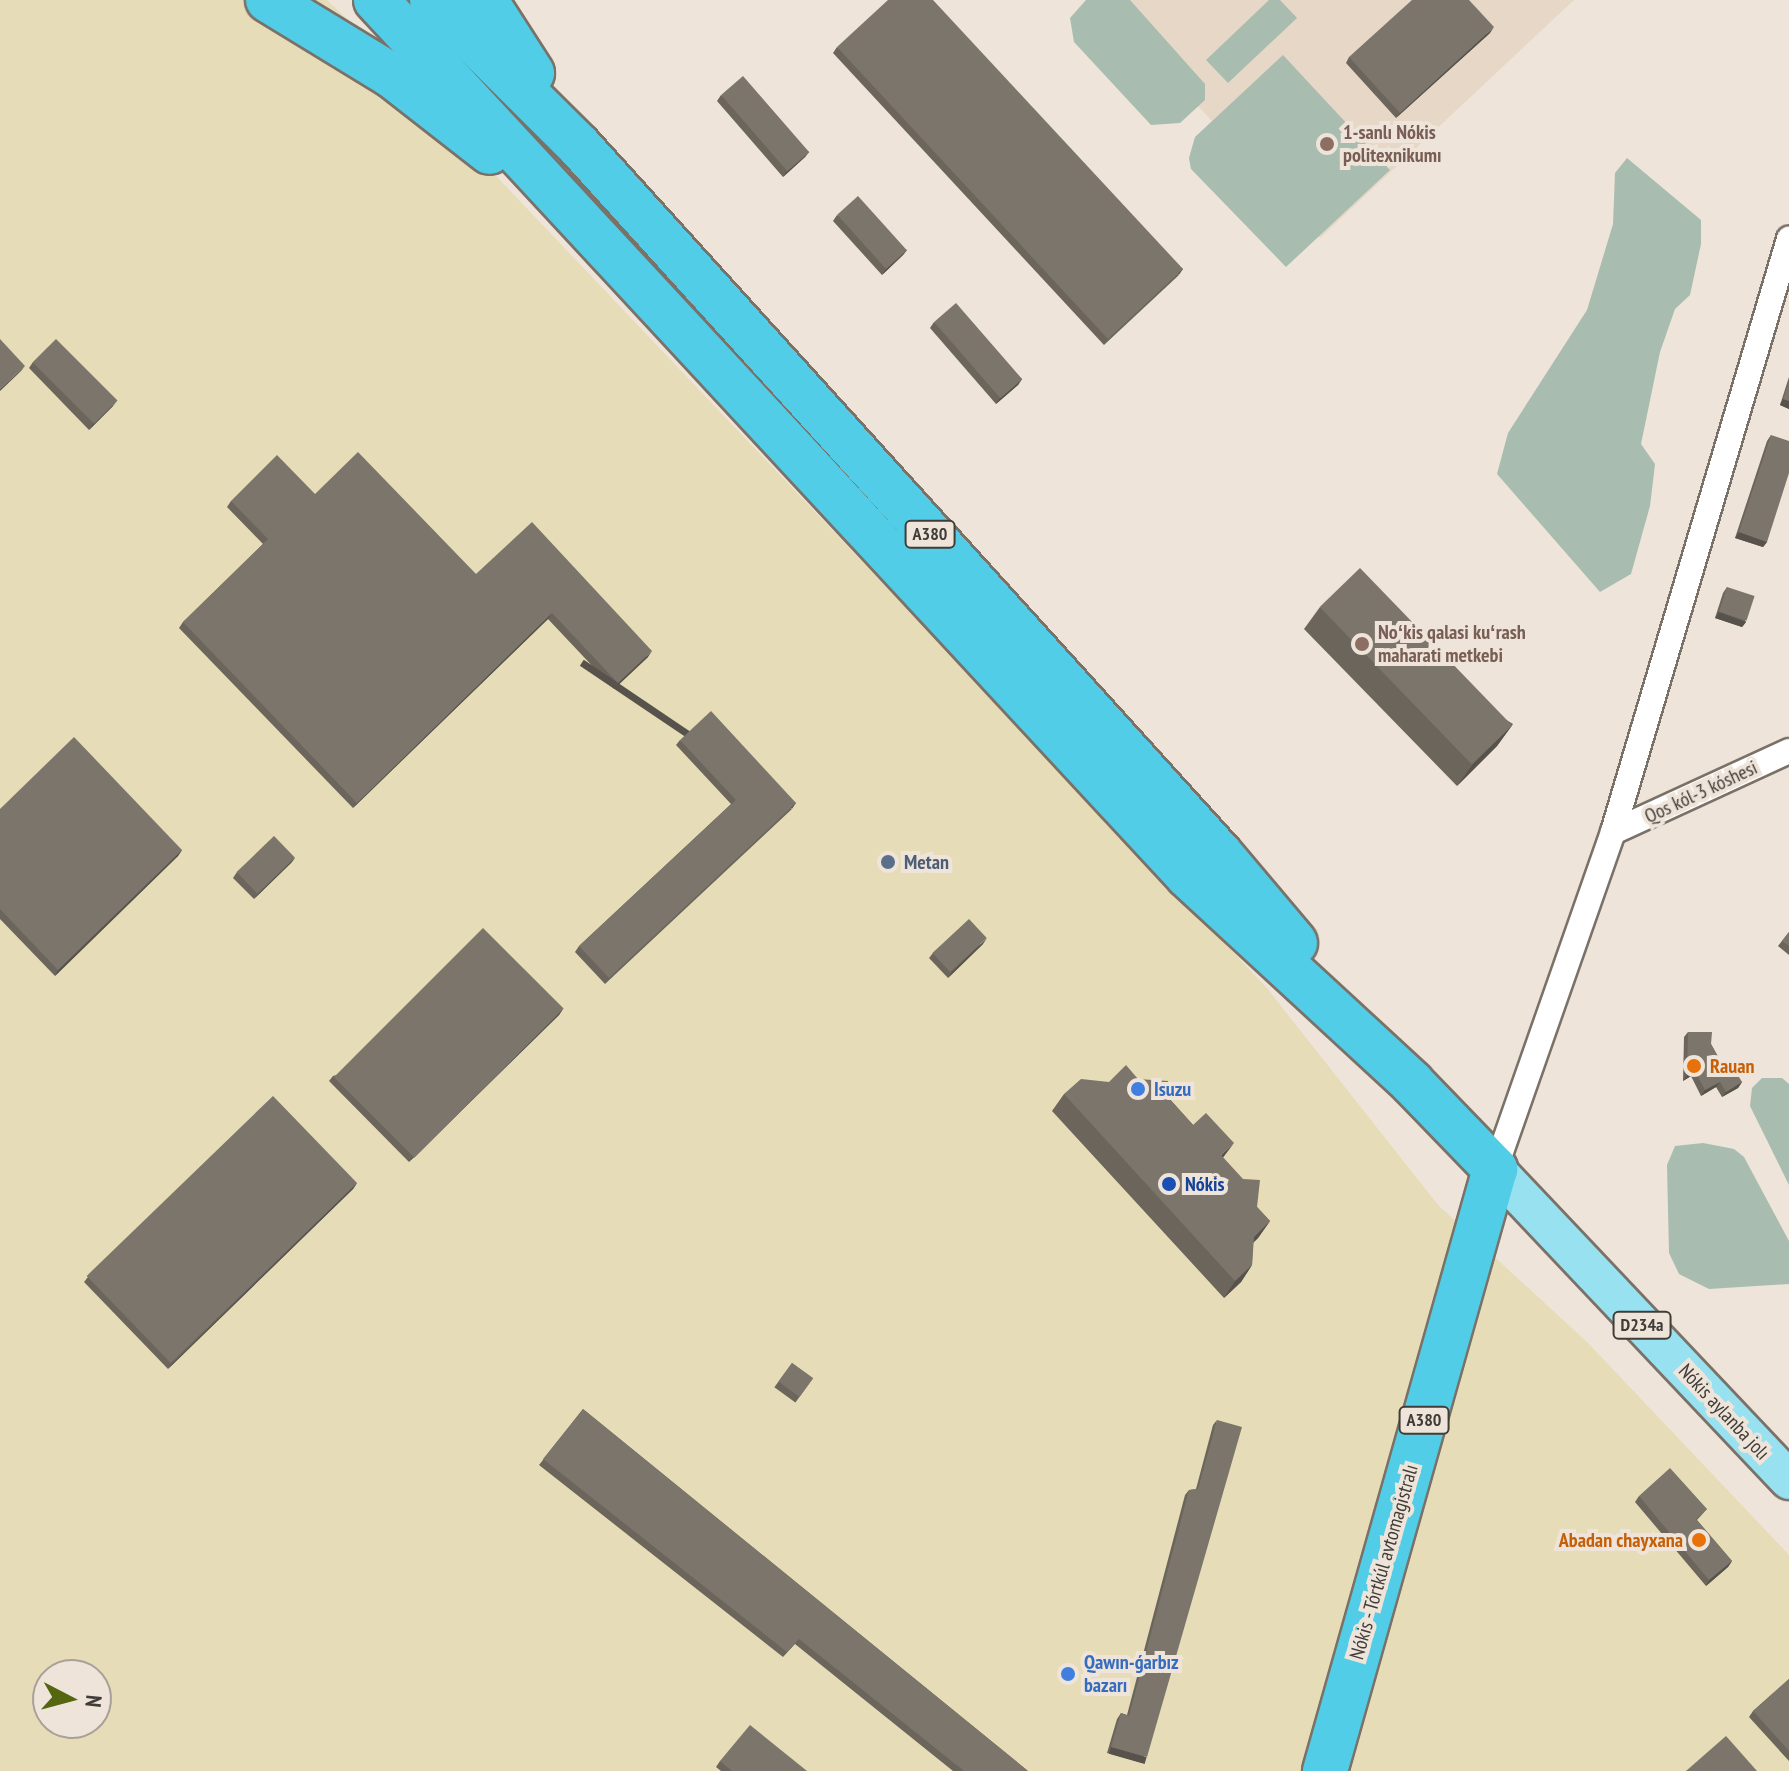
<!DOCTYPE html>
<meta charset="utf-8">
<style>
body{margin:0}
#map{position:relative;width:1789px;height:1771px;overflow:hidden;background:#eee4d9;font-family:"PT Sans Narrow",sans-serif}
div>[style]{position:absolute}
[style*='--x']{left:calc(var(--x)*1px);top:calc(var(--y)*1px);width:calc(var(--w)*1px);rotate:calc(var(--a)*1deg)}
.built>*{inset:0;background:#e7d7c7}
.green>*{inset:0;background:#a8bdaf}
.sand>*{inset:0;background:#e6dcb7}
.roads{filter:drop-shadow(2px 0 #7a7168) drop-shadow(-2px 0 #7a7168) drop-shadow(0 2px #7a7168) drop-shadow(0 -2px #7a7168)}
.street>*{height:24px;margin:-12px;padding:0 12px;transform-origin:12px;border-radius:12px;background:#fff}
.primary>*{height:38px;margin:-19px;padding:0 19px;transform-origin:19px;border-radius:19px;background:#97e1f1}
.highway>*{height:44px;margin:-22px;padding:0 22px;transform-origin:22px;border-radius:22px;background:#51cde7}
.wall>*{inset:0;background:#6b655c;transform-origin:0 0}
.shaded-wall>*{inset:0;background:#57524b;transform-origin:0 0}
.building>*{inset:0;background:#7c756b;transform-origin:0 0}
.dots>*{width:22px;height:22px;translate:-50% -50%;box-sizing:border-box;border:4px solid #eee4d9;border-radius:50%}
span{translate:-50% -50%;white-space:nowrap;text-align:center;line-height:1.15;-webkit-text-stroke:8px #eee4d9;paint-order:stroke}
.shield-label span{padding:2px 6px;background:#eee4d9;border:2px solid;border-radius:6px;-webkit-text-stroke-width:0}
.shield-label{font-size:18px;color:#403c38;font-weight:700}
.education-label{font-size:20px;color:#785e54;font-weight:700}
.left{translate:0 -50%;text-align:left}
.street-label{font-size:20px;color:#403c38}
.service-label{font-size:20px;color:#4e5e75;font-weight:700}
.food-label{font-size:20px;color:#c56008;font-weight:700}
.right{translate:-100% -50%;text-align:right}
.shop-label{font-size:20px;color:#366cbe;font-weight:700}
.transit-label{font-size:20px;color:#164399;font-weight:700}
.north{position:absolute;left:32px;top:1659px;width:80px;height:80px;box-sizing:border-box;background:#eee4d9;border:2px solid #a8a199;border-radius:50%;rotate:96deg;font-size:22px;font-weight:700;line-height:32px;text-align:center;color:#403c38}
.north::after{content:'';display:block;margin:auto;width:28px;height:36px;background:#556610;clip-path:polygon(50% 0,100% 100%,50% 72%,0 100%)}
</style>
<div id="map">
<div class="built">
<i style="clip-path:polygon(1100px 0,1574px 0,1320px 238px)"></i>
</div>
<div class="green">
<i style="clip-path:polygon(1086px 0,1130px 0,1205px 84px,1205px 100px,1180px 123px,1151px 125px,1074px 42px,1070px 18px)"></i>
<i style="clip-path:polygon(1269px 0,1280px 0,1297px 18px,1228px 83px,1206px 60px)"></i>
<i style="clip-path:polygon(1283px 55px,1390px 170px,1286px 267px,1191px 169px,1189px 158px,1195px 137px)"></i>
<i style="clip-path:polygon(1627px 158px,1701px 220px,1701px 244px,1690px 295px,1675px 309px,1660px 352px,1641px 444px,1655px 464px,1650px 506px,1631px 574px,1600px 592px,1497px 474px,1508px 433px,1587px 310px,1613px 224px,1615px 173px)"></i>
<i style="clip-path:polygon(1762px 1078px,1782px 1078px,1789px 1084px,1789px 1185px,1750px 1106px,1752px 1088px)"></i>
<i style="clip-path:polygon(1703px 1143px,1734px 1149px,1744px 1157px,1789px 1241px,1789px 1284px,1709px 1289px,1679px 1274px,1669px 1253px,1667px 1165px,1675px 1146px)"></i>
</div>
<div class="sand">
<i style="clip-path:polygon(evenodd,0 0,327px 0,349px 21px,1266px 987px,1438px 1205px,1588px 1343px,1789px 1555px,1789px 1771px,0 1771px,0 0,48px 1675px,96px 1675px,96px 1723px,48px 1723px,48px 1675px)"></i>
</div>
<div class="roads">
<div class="street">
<i style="--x:1613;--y:832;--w:194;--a:-24.7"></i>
<i style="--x:1495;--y:1169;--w:357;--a:-70.7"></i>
<i style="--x:1613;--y:832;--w:619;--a:-73.47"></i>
</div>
<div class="primary">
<i style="--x:1495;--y:1169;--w:428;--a:46.6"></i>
</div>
<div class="highway">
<i style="--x:268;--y:0;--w:144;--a:31.4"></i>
<i style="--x:391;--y:75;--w:125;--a:37.9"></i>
<i style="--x:376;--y:0;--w:1194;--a:47.17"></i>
<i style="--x:1188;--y:876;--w:305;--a:42.7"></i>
<i style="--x:1412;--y:1083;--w:120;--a:46"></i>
<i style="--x:1495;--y:1169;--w:626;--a:105.77"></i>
<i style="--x:432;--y:0;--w:207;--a:44.8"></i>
<i style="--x:579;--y:146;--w:956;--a:47.84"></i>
<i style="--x:1221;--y:855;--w:115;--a:49.9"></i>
<i style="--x:485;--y:0;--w:87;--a:57.2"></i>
</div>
</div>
<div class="wall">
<i style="clip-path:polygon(1490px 33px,1396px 118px,1346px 63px,1349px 57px)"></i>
<i style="clip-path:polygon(837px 47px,1179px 275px,1104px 345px,833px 53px)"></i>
<i style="clip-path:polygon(721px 95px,809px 152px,805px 157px,783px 177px,717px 101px)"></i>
<i style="clip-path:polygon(837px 215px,907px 250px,903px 255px,882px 275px,833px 221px)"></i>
<i style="clip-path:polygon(934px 322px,1022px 379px,1018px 385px,996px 404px,930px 328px)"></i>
<i style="clip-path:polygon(33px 362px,113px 406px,89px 430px,29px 368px)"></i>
<i style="clip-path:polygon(1789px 377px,1789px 409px,1780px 405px)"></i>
<i style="clip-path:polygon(1771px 435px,1767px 542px,1763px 547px,1735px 538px,1767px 441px)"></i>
<i style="clip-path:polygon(315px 494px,476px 574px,648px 657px,614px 689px,548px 619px,353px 808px,179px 628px,183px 622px,263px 544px,227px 507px,231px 501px)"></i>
<i style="clip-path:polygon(1727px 587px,1746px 622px,1742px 627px,1715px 618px,1723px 593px)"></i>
<i style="clip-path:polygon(1320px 607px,1513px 724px,1497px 746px,1457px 786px,1304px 629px)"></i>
<i style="clip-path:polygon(680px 740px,792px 809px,605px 984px,575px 952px,579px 946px,731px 804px,676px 745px)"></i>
<i style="clip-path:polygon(0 809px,182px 850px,178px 856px,55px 976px,0 919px)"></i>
<i style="clip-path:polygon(295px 858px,291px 863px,254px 899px,233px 878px,237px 872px)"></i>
<i style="clip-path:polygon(1789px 932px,1789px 955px,1778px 946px)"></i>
<i style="clip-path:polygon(983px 944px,948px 978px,929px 958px,933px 953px)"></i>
<i style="clip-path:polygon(563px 1009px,559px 1015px,409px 1162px,329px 1081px,333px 1076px)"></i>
<i style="clip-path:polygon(1688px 1032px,1711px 1044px,1726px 1071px,1742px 1082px,1738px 1088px,1722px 1097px,1716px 1087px,1701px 1096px,1691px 1076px,1683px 1081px,1684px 1037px)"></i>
<i style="clip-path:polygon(1138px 1079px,1167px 1096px,1223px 1158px,1257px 1207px,1270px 1221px,1258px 1238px,1253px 1243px,1252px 1265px,1241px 1282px,1224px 1298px,1052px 1111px,1064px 1094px)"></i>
<i style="clip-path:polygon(357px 1183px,353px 1189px,168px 1369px,84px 1282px,88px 1277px)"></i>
<i style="left:792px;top:1363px;width:26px;height:30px;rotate:36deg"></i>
<i style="clip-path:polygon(583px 1409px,1028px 1771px,953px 1771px,795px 1644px,783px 1657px,539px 1465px)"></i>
<i style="clip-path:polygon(1217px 1420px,1143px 1763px,1107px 1753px,1117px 1719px,1121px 1713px,1127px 1715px,1185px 1495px,1189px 1490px,1196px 1489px,1213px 1425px)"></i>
<i style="clip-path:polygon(1639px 1496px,1707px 1509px,1697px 1520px,1732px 1561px,1728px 1567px,1706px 1586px,1635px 1502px)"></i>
<i style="clip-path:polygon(1789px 1679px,1789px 1761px,1749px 1717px,1753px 1711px)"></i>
<i style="clip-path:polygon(720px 1761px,807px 1771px,721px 1771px,716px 1767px)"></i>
</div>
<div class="shaded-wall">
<i style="clip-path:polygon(1494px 27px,1490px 33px,1396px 118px,1400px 113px)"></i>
<i style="clip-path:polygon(809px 152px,805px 157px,783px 177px,787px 171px)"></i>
<i style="clip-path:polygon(907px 250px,903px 255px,882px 275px,886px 269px)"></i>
<i style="left:1183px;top:269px;width:7px;height:103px;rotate:124deg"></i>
<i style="clip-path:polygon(25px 366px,21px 371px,0 391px,0 389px)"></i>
<i style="clip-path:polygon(1022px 379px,1018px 385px,996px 404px,1000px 398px)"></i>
<i style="clip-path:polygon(1783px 399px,1789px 401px,1789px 409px,1780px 405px)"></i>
<i style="clip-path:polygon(117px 401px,113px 406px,89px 430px,93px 424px)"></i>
<i style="clip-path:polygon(1739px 532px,1767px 542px,1763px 547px,1735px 538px)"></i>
<i style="clip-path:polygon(1719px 612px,1746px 622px,1742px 627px,1715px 618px)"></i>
<i style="clip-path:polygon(552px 613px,548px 619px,353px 808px,357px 803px)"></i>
<i style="clip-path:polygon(652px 651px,648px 657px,614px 689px,618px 683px)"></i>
<i style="clip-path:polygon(1513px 724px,1497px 746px,1457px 786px,1473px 764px)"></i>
<i style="left:796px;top:803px;width:7px;height:256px;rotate:124deg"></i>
<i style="clip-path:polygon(182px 850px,178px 856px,55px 976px,58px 970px)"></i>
<i style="clip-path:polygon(295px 858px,291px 863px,254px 899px,258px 894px)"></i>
<i style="clip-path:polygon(987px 938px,983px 944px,948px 978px,952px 972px)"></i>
<i style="clip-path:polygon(563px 1009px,559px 1015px,409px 1162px,413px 1157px)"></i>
<i style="clip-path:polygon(1695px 1071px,1691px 1076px,1683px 1081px,1687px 1075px)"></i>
<i style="clip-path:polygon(1720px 1082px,1716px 1087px,1701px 1096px,1705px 1090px)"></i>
<i style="clip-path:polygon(1742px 1082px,1738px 1088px,1722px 1097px,1726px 1092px)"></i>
<i style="clip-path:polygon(1234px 1143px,1222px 1159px,1221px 1155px)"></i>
<i style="clip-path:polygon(357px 1183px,353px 1189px,168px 1369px,172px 1364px)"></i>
<i style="clip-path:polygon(1270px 1221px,1258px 1238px,1242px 1253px,1254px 1237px)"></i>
<i style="clip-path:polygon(1252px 1265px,1241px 1282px,1224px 1298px,1235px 1281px)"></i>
<i style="clip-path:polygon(1732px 1561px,1728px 1567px,1706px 1586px,1709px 1580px)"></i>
<i style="left:1111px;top:1747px;width:37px;height:7px;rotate:16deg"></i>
</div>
<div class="building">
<i style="clip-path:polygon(888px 0,933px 0,1183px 269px,1108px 339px,837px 47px)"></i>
<i style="clip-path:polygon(1412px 0,1469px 0,1494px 27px,1400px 113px,1349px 57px)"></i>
<i style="left:743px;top:76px;width:101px;height:29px;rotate:49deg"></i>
<i style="left:858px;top:196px;width:73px;height:28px;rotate:48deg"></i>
<i style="left:956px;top:303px;width:101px;height:29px;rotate:49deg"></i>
<i style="clip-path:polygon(0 339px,25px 366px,0 389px)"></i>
<i style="left:56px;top:339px;width:87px;height:33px;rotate:45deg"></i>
<i style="clip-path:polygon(1789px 382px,1789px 401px,1783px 399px)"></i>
<i style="clip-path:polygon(1771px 435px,1789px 441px,1789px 473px,1767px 542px,1739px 532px)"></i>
<i style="clip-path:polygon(358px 452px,476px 574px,532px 522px,652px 651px,618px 683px,552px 613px,357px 803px,183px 622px,268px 539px,231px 501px,277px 455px,315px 494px)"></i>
<i style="left:1360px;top:568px;width:219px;height:56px;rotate:46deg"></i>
<i style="left:1727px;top:587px;width:29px;height:26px;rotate:18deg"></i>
<i style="clip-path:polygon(711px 711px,796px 803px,609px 978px,579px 946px,736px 800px,680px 740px)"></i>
<i style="clip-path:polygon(74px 737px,182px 850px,58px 970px,0 909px,0 809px)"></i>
<i style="left:274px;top:836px;width:30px;height:52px;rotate:46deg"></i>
<i style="left:969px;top:919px;width:26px;height:50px;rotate:47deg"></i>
<i style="left:483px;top:928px;width:114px;height:211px;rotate:45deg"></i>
<i style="clip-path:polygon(1789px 932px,1789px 946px,1782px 941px)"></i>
<i style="clip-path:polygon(1688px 1032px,1712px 1032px,1711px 1044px,1726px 1071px,1733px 1067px,1742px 1082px,1726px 1092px,1720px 1082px,1705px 1090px,1695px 1071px,1687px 1075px)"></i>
<i style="clip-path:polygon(1126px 1065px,1138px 1079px,1168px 1081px,1167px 1096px,1193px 1125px,1206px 1113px,1234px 1143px,1221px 1155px,1243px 1179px,1260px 1180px,1257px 1207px,1270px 1221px,1254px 1237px,1252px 1265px,1235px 1281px,1064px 1094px,1081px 1079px,1109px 1082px)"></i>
<i style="left:273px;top:1096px;width:121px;height:259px;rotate:46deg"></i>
<i style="left:792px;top:1363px;width:26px;height:23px;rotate:36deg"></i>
<i style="clip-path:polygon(583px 1409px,1028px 1771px,964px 1771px,799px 1639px,787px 1652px,543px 1459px)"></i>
<i style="clip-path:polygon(1217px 1420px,1242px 1427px,1147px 1757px,1111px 1747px,1121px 1713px,1129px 1716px,1189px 1490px,1198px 1489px)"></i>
<i style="clip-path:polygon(1670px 1468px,1707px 1509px,1696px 1519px,1732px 1561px,1709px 1580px,1639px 1496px)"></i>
<i style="clip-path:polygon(1789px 1679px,1789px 1751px,1753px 1711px)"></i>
<i style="clip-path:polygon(750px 1725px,807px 1771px,732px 1771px,720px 1761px)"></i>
<i style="clip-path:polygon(1726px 1736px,1757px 1771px,1686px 1771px)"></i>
</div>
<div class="dots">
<i style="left:1327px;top:144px;background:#8d6e63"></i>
<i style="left:1362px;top:644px;background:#8d6e63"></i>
<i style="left:888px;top:862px;background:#5c6f8a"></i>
<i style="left:1694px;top:1066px;background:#e8710a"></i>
<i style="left:1138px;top:1089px;background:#3f7fe0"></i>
<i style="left:1169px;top:1184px;background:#1a4fb4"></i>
<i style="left:1699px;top:1540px;background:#e8710a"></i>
<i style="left:1068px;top:1674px;background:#3f7fe0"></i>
</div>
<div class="shield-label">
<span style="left:930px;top:534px">A380</span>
<span style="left:1642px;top:1325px">D234a</span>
<span style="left:1424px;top:1420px">A380</span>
</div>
<div class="education-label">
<span class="left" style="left:1343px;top:144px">1-sanlı Nókis<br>politexnikumı</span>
<span class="left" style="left:1378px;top:644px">Noʻkis qalasi kuʻrash<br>maharati metkebi</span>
</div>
<div class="street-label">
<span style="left:1701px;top:792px;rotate:-25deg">Qos kól-3 kóshesi</span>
<span style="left:1724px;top:1412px;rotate:47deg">Nókis aylanba jolı</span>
<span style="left:1384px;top:1562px;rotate:-74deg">Nókis - Tórtkúl avtomagistralı</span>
</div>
<div class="service-label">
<span class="left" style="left:904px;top:862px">Metan</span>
</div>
<div class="food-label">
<span class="left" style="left:1710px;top:1066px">Rauan</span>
<span class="right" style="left:1683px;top:1540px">Abadan chayxana</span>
</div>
<div class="shop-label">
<span class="left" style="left:1154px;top:1089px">Isuzu</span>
<span class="left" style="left:1084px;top:1674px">Qawın-ǵarbız<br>bazarı</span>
</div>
<div class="transit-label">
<span class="left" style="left:1185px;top:1184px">Nókis</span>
</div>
<div class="north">N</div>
</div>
